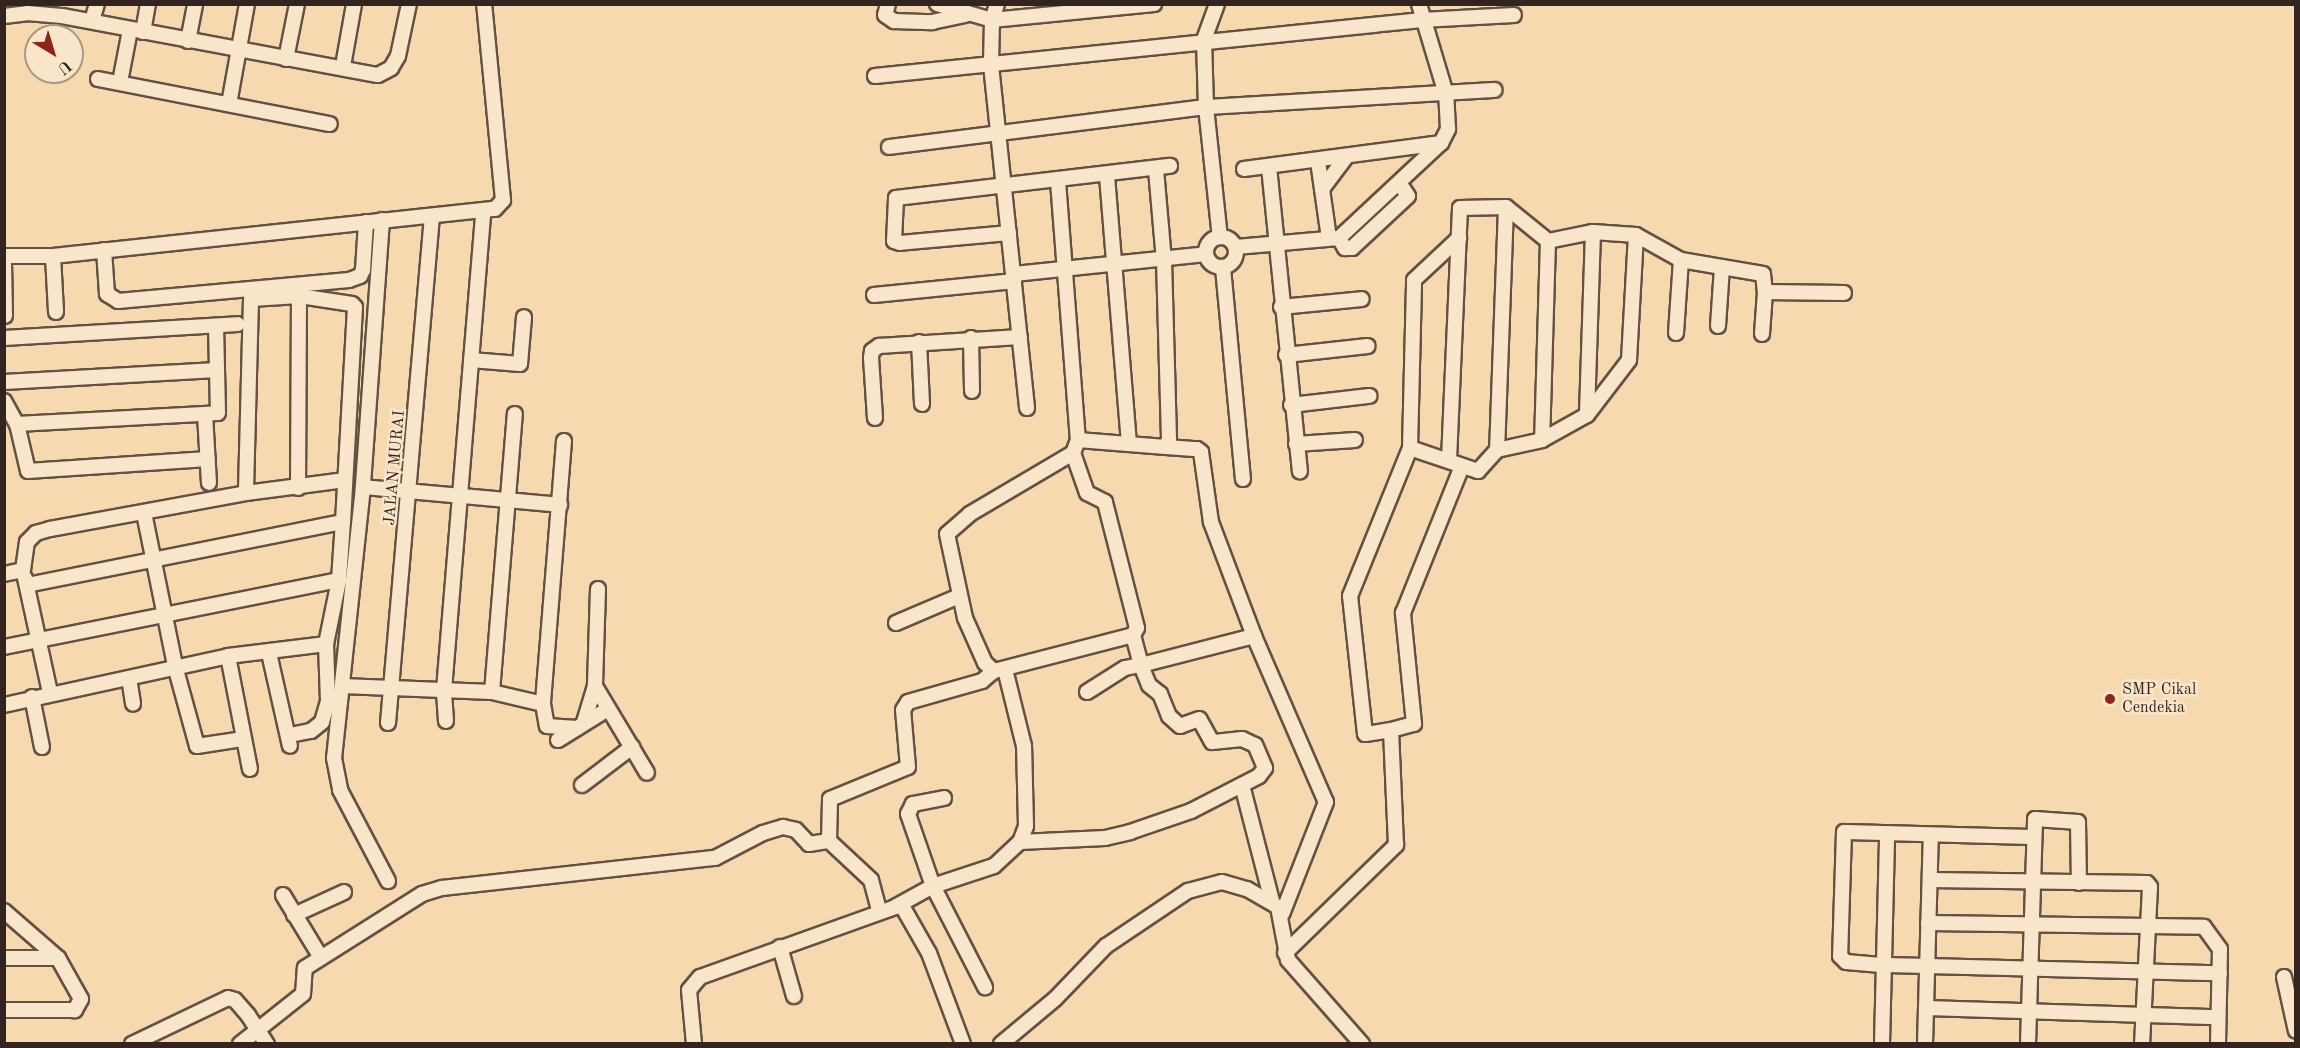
<!DOCTYPE html>
<style>
body{margin:0}
#map{position:relative;width:2300px;height:1048px;overflow:hidden;background:#f6d9ae;font-family:"Old Standard TT",serif}
div>[style]{position:absolute}
[style*='--x']{left:calc(var(--x)*1px);top:calc(var(--y)*1px);width:calc(var(--w)*1px);rotate:calc(var(--a)*1deg)}
.roads{filter:drop-shadow(2px 0 #645143) drop-shadow(-2px 0 #645143) drop-shadow(0 2px #645143) drop-shadow(0 -2px #645143)}
.street>*{height:14px;margin:-7px;padding:0 7px;transform-origin:7px;border-radius:7px;background:#f9e6ca}
.street>.ring{margin:-7px;padding:0;box-sizing:content-box;background:none;border:14px solid #f9e6ca;border-radius:50%}
.dots>*{width:16px;height:16px;translate:-50% -50%;box-sizing:border-box;border:3px solid #f9e6ca;border-radius:50%}
span{translate:-50% -50%;white-space:nowrap;text-align:center;line-height:1.15;-webkit-text-stroke:5px #f9e6ca;paint-order:stroke}
.street-label{font-size:16px;color:#33241f}
.poi-label{font-size:16px;color:#33241f}
.left{translate:0 -50%;text-align:left}
.frame{position:absolute;inset:0;border:6px solid #33241f;pointer-events:none}
.north{position:absolute;left:24px;top:24px;width:60px;height:60px;box-sizing:border-box;background:#f9e6ca;border:2px solid #aa9886;border-radius:50%;rotate:142deg;font-size:16px;font-weight:700;line-height:24px;text-align:center;color:#33241f}
.north::after{content:'';display:block;margin:auto;width:21px;height:27px;background:#8f2418;clip-path:polygon(50% 0,100% 100%,50% 72%,0 100%)}
</style>
<div id="map">
<div class="roads">
<div class="street">
<i style="--x:888;--y:4;--w:11;--a:105"></i>
<i style="--x:885;--y:15;--w:11;--a:34"></i>
<i style="--x:894;--y:21;--w:38;--a:2"></i>
<i style="--x:932;--y:22;--w:34;--a:-12"></i>
<i style="--x:937;--y:4;--w:57;--a:16.2"></i>
<i style="--x:992;--y:20;--w:163;--a:-5.6"></i>
<i style="--x:997;--y:4;--w:17;--a:107"></i>
<i style="--x:992;--y:20;--w:45;--a:91.3"></i>
<i style="--x:991;--y:65;--w:345;--a:84"></i>
<i style="--x:1217;--y:4;--w:38;--a:110"></i>
<i style="--x:1204;--y:40;--w:67;--a:88.3"></i>
<i style="--x:1206;--y:107;--w:131;--a:83.9"></i>
<i style="--x:4;--y:16;--w:23;--a:-7"></i>
<i style="--x:27;--y:13;--w:35;--a:5"></i>
<i style="--x:62;--y:16;--w:321;--a:10.6"></i>
<i style="--x:378;--y:75;--w:15;--a:-28"></i>
<i style="--x:391;--y:68;--w:14;--a:-60"></i>
<i style="--x:398;--y:56;--w:53;--a:-78.1"></i>
<i style="--x:92;--y:21;--w:18;--a:-74"></i>
<i style="--x:143;--y:32;--w:28;--a:-80"></i>
<i style="--x:188;--y:41;--w:38;--a:-79"></i>
<i style="--x:286;--y:59;--w:56;--a:-78.7"></i>
<i style="--x:343;--y:66;--w:63;--a:-79.9"></i>
<i style="--x:875;--y:76;--w:550;--a:-5.85"></i>
<i style="--x:1422;--y:20;--w:92;--a:-3.1"></i>
<i style="--x:98;--y:79;--w:236;--a:11"></i>
<i style="--x:120;--y:82;--w:53;--a:-79.1"></i>
<i style="--x:229;--y:104;--w:102;--a:-79.8"></i>
<i style="--x:889;--y:147;--w:320;--a:-7.2"></i>
<i style="--x:1206;--y:107;--w:289;--a:-3.4"></i>
<i style="--x:1318;--y:161;--w:78;--a:81.9"></i>
<i style="--x:1269;--y:167;--w:306;--a:84.2"></i>
<i style="--x:1244;--y:169;--w:199;--a:-7.5"></i>
<i style="--x:1107;--y:176;--w:269;--a:85.3"></i>
<i style="--x:1058;--y:181;--w:260;--a:85.6"></i>
<i style="--x:1078;--y:440;--w:14;--a:111"></i>
<i style="--x:1073;--y:453;--w:120;--a:149.4"></i>
<i style="--x:970;--y:514;--w:30;--a:139"></i>
<i style="--x:947;--y:534;--w:86;--a:77.9"></i>
<i style="--x:965;--y:618;--w:49;--a:66"></i>
<i style="--x:985;--y:663;--w:12;--a:42"></i>
<i style="--x:994;--y:671;--w:144;--a:-14.5"></i>
<i style="--x:1133;--y:635;--w:8;--a:-60"></i>
<i style="--x:1137;--y:628;--w:130;--a:-104.3"></i>
<i style="--x:1105;--y:502;--w:20;--a:-153"></i>
<i style="--x:1087;--y:493;--w:42;--a:-109.3"></i>
<i style="--x:1322;--y:189;--w:40;--a:-53"></i>
<i style="--x:1506;--y:207;--w:54;--a:39"></i>
<i style="--x:1548;--y:241;--w:199;--a:91.7"></i>
<i style="--x:382;--y:220;--w:268;--a:94.1"></i>
<i style="--x:363;--y:487;--w:273;--a:96.1"></i>
<i style="--x:334;--y:758;--w:33;--a:79"></i>
<i style="--x:340;--y:790;--w:103;--a:62.2"></i>
<i style="--x:1009;--y:233;--w:109;--a:174.8"></i>
<i style="--x:900;--y:243;--w:6;--a:-162"></i>
<i style="--x:894;--y:241;--w:43;--a:-87.3"></i>
<i style="--x:896;--y:198;--w:276;--a:-6.7"></i>
<i style="--x:1636;--y:235;--w:51;--a:29.1"></i>
<i style="--x:1681;--y:260;--w:83;--a:9.7"></i>
<i style="--x:1763;--y:274;--w:18;--a:84"></i>
<i class="ring" style="left:1206px;top:237px;width:16px;height:16px"></i>
<i style="--x:1339;--y:238;--w:12;--a:59"></i>
<i style="--x:1345;--y:248;--w:7;--a:0"></i>
<i style="--x:1352;--y:248;--w:76;--a:-42.9"></i>
<i style="--x:1408;--y:196;--w:14;--a:-124"></i>
<i style="--x:1548;--y:241;--w:46;--a:-11.3"></i>
<i style="--x:1593;--y:232;--w:183;--a:91.9"></i>
<i style="--x:1236;--y:247;--w:103;--a:-5"></i>
<i style="--x:1339;--y:238;--w:139;--a:-43"></i>
<i style="--x:1441;--y:143;--w:16;--a:-63"></i>
<i style="--x:1448;--y:129;--w:35;--a:-93"></i>
<i style="--x:1446;--y:94;--w:94;--a:-106.7"></i>
<i style="--x:104;--y:250;--w:44;--a:86.1"></i>
<i style="--x:107;--y:294;--w:13;--a:32"></i>
<i style="--x:118;--y:301;--w:232;--a:-5.2"></i>
<i style="--x:349;--y:280;--w:12;--a:-20"></i>
<i style="--x:360;--y:276;--w:7;--a:-63"></i>
<i style="--x:363;--y:270;--w:48;--a:-86.4"></i>
<i style="--x:4;--y:256;--w:49;--a:0"></i>
<i style="--x:53;--y:256;--w:444;--a:-6.1"></i>
<i style="--x:495;--y:209;--w:12;--a:-48"></i>
<i style="--x:503;--y:200;--w:197;--a:-95.5"></i>
<i style="--x:53;--y:256;--w:56;--a:86.9"></i>
<i style="--x:4;--y:263;--w:53;--a:88.9"></i>
<i style="--x:1223;--y:268;--w:212;--a:84.6"></i>
<i style="--x:1014;--y:274;--w:193;--a:-5.9"></i>
<i style="--x:874;--y:295;--w:141;--a:-5.7"></i>
<i style="--x:1281;--y:307;--w:81;--a:-5.6"></i>
<i style="--x:1718;--y:326;--w:59;--a:-86.1"></i>
<i style="--x:1676;--y:333;--w:73;--a:-86.1"></i>
<i style="--x:1762;--y:334;--w:42;--a:-85.9"></i>
<i style="--x:1765;--y:292;--w:79;--a:0.7"></i>
<i style="--x:4;--y:338;--w:234;--a:-3.4"></i>
<i style="--x:971;--y:338;--w:53;--a:88.9"></i>
<i style="--x:919;--y:342;--w:62;--a:87.2"></i>
<i style="--x:1286;--y:355;--w:82;--a:-6.3"></i>
<i style="--x:471;--y:360;--w:49;--a:4.7"></i>
<i style="--x:520;--y:364;--w:47;--a:-85.1"></i>
<i style="--x:4;--y:382;--w:213;--a:-3.2"></i>
<i style="--x:4;--y:401;--w:26;--a:61"></i>
<i style="--x:17;--y:424;--w:48;--a:76.8"></i>
<i style="--x:28;--y:471;--w:180;--a:-3.8"></i>
<i style="--x:1291;--y:405;--w:79;--a:-6.6"></i>
<i style="--x:205;--y:414;--w:69;--a:86.7"></i>
<i style="--x:875;--y:418;--w:60;--a:-93.8"></i>
<i style="--x:871;--y:358;--w:7;--a:-82"></i>
<i style="--x:872;--y:351;--w:9;--a:-36"></i>
<i style="--x:879;--y:346;--w:141;--a:-3.7"></i>
<i style="--x:17;--y:424;--w:201;--a:-3.1"></i>
<i style="--x:218;--y:413;--w:87;--a:-91.3"></i>
<i style="--x:1078;--y:440;--w:88;--a:4.5"></i>
<i style="--x:1166;--y:447;--w:9;--a:-69"></i>
<i style="--x:1169;--y:439;--w:178;--a:-91.6"></i>
<i style="--x:1164;--y:261;--w:92;--a:-95"></i>
<i style="--x:564;--y:441;--w:264;--a:94.6"></i>
<i style="--x:543;--y:704;--w:22;--a:80"></i>
<i style="--x:547;--y:726;--w:30;--a:4"></i>
<i style="--x:1296;--y:444;--w:59;--a:-3.9"></i>
<i style="--x:1166;--y:447;--w:31;--a:4"></i>
<i style="--x:1197;--y:449;--w:5;--a:37"></i>
<i style="--x:1201;--y:452;--w:71;--a:81.9"></i>
<i style="--x:1211;--y:522;--w:122;--a:69.3"></i>
<i style="--x:1254;--y:636;--w:181;--a:66.6"></i>
<i style="--x:1326;--y:802;--w:120;--a:111.4"></i>
<i style="--x:1410;--y:448;--w:168;--a:-88.6"></i>
<i style="--x:1414;--y:280;--w:62;--a:-43"></i>
<i style="--x:1449;--y:460;--w:252;--a:-87.5"></i>
<i style="--x:1460;--y:208;--w:46;--a:-1.2"></i>
<i style="--x:1506;--y:207;--w:243;--a:92.1"></i>
<i style="--x:363;--y:487;--w:198;--a:5.2"></i>
<i style="--x:298;--y:488;--w:192;--a:-89.7"></i>
<i style="--x:144;--y:513;--w:156;--a:78.5"></i>
<i style="--x:175;--y:666;--w:83;--a:74.6"></i>
<i style="--x:197;--y:746;--w:47;--a:-8.7"></i>
<i style="--x:4;--y:574;--w:19;--a:-12"></i>
<i style="--x:23;--y:570;--w:28;--a:-82"></i>
<i style="--x:27;--y:542;--w:13;--a:-45"></i>
<i style="--x:36;--y:533;--w:15;--a:-16"></i>
<i style="--x:50;--y:529;--w:199;--a:-10.4"></i>
<i style="--x:246;--y:493;--w:100;--a:-7.5"></i>
<i style="--x:25;--y:578;--w:118;--a:77.7"></i>
<i style="--x:27;--y:585;--w:322;--a:-11.3"></i>
<i style="--x:598;--y:589;--w:97;--a:91.8"></i>
<i style="--x:595;--y:686;--w:101;--a:59.1"></i>
<i style="--x:896;--y:623;--w:69;--a:-23.2"></i>
<i style="--x:4;--y:647;--w:342;--a:-11.3"></i>
<i style="--x:269;--y:653;--w:95;--a:77.3"></i>
<i style="--x:228;--y:656;--w:115;--a:79"></i>
<i style="--x:129;--y:678;--w:26;--a:81"></i>
<i style="--x:342;--y:686;--w:150;--a:2.3"></i>
<i style="--x:492;--y:692;--w:52;--a:13.2"></i>
<i style="--x:492;--y:692;--w:279;--a:-85.3"></i>
<i style="--x:1087;--y:692;--w:45;--a:-32.3"></i>
<i style="--x:1125;--y:668;--w:16;--a:-11"></i>
<i style="--x:1141;--y:665;--w:31;--a:-105"></i>
<i style="--x:32;--y:697;--w:51;--a:78.7"></i>
<i style="--x:4;--y:705;--w:229;--a:-12.3"></i>
<i style="--x:228;--y:656;--w:99;--a:-7"></i>
<i style="--x:326;--y:644;--w:65;--a:-78.5"></i>
<i style="--x:339;--y:580;--w:58;--a:-86.1"></i>
<i style="--x:343;--y:522;--w:215;--a:-86.8"></i>
<i style="--x:355;--y:307;--w:4;--a:-135"></i>
<i style="--x:352;--y:304;--w:54;--a:-171.4"></i>
<i style="--x:299;--y:296;--w:48;--a:176.4"></i>
<i style="--x:251;--y:299;--w:194;--a:91.5"></i>
<i style="--x:446;--y:721;--w:31;--a:-94"></i>
<i style="--x:444;--y:690;--w:481;--a:-85.3"></i>
<i style="--x:584;--y:722;--w:38;--a:-73"></i>
<i style="--x:388;--y:723;--w:509;--a:-85.04"></i>
<i style="--x:1391;--y:730;--w:26;--a:171"></i>
<i style="--x:1365;--y:734;--w:139;--a:-96.2"></i>
<i style="--x:1350;--y:596;--w:160;--a:-67.9"></i>
<i style="--x:1410;--y:448;--w:72;--a:18.7"></i>
<i style="--x:1478;--y:471;--w:28;--a:-48"></i>
<i style="--x:1497;--y:450;--w:46;--a:-12.5"></i>
<i style="--x:1542;--y:440;--w:51;--a:-29.1"></i>
<i style="--x:1587;--y:415;--w:69;--a:-52.6"></i>
<i style="--x:1629;--y:360;--w:125;--a:-86.8"></i>
<i style="--x:1636;--y:235;--w:43;--a:-176"></i>
<i style="--x:290;--y:735;--w:21;--a:-11"></i>
<i style="--x:311;--y:731;--w:14;--a:-39"></i>
<i style="--x:322;--y:722;--w:22;--a:-74"></i>
<i style="--x:328;--y:701;--w:57;--a:-92"></i>
<i style="--x:558;--y:740;--w:59;--a:-31.8"></i>
<i style="--x:582;--y:785;--w:63;--a:-37.2"></i>
<i style="--x:1242;--y:785;--w:120;--a:75.5"></i>
<i style="--x:944;--y:798;--w:32;--a:169"></i>
<i style="--x:913;--y:804;--w:11;--a:117"></i>
<i style="--x:908;--y:814;--w:76;--a:70.9"></i>
<i style="--x:933;--y:886;--w:114;--a:62.8"></i>
<i style="--x:2033;--y:837;--w:189;--a:-178.5"></i>
<i style="--x:1844;--y:832;--w:124;--a:91.8"></i>
<i style="--x:1840;--y:956;--w:8;--a:45"></i>
<i style="--x:1846;--y:962;--w:38;--a:5"></i>
<i style="--x:1884;--y:965;--w:336;--a:1.4"></i>
<i style="--x:1020;--y:842;--w:85;--a:-2.7"></i>
<i style="--x:1105;--y:838;--w:26;--a:-13"></i>
<i style="--x:1130;--y:832;--w:65;--a:-19"></i>
<i style="--x:1191;--y:811;--w:76;--a:-27.2"></i>
<i style="--x:1259;--y:776;--w:10;--a:-53"></i>
<i style="--x:1265;--y:768;--w:25;--a:-113"></i>
<i style="--x:1255;--y:745;--w:14;--a:-155"></i>
<i style="--x:1242;--y:739;--w:30;--a:174"></i>
<i style="--x:1212;--y:742;--w:26;--a:-119"></i>
<i style="--x:1199;--y:719;--w:20;--a:160"></i>
<i style="--x:1180;--y:726;--w:15;--a:-138"></i>
<i style="--x:1169;--y:716;--w:24;--a:-112"></i>
<i style="--x:1160;--y:694;--w:14;--a:-141"></i>
<i style="--x:1149;--y:685;--w:22;--a:-112"></i>
<i style="--x:1141;--y:665;--w:117;--a:-14.4"></i>
<i style="--x:1930;--y:880;--w:217;--a:0.8"></i>
<i style="--x:2147;--y:883;--w:5;--a:53"></i>
<i style="--x:2150;--y:887;--w:157;--a:92.9"></i>
<i style="--x:283;--y:895;--w:71;--a:58.8"></i>
<i style="--x:901;--y:904;--w:56;--a:60.3"></i>
<i style="--x:929;--y:953;--w:97;--a:69.5"></i>
<i style="--x:879;--y:910;--w:31;--a:-105"></i>
<i style="--x:871;--y:880;--w:57;--a:-137.1"></i>
<i style="--x:829;--y:841;--w:42;--a:-88.6"></i>
<i style="--x:830;--y:799;--w:84;--a:-22.3"></i>
<i style="--x:908;--y:767;--w:57;--a:-95"></i>
<i style="--x:903;--y:710;--w:9;--a:-58"></i>
<i style="--x:908;--y:702;--w:77;--a:-15.8"></i>
<i style="--x:982;--y:681;--w:16;--a:-40"></i>
<i style="--x:4;--y:911;--w:72;--a:41"></i>
<i style="--x:58;--y:958;--w:47;--a:60.7"></i>
<i style="--x:81;--y:999;--w:13;--a:119"></i>
<i style="--x:75;--y:1010;--w:71;--a:180"></i>
<i style="--x:294;--y:915;--w:55;--a:-24.7"></i>
<i style="--x:1928;--y:923;--w:276;--a:0.8"></i>
<i style="--x:2204;--y:927;--w:27;--a:54"></i>
<i style="--x:2220;--y:949;--w:95;--a:91.2"></i>
<i style="--x:780;--y:947;--w:51;--a:74.1"></i>
<i style="--x:1285;--y:953;--w:155;--a:-44.2"></i>
<i style="--x:1396;--y:845;--w:115;--a:-92.5"></i>
<i style="--x:1391;--y:730;--w:24;--a:-15"></i>
<i style="--x:1414;--y:724;--w:112;--a:-95.7"></i>
<i style="--x:1403;--y:613;--w:158;--a:-68.1"></i>
<i style="--x:4;--y:958;--w:54;--a:0"></i>
<i style="--x:2284;--y:977;--w:55;--a:77.5"></i>
<i style="--x:1926;--y:1008;--w:292;--a:1.8"></i>
<i style="--x:132;--y:1044;--w:106;--a:-25.6"></i>
<i style="--x:228;--y:998;--w:7;--a:16"></i>
<i style="--x:235;--y:1000;--w:20;--a:49"></i>
<i style="--x:248;--y:1015;--w:35;--a:57"></i>
<i style="--x:240;--y:1044;--w:80;--a:-38.4"></i>
<i style="--x:303;--y:994;--w:26;--a:-86"></i>
<i style="--x:305;--y:968;--w:138;--a:-32.3"></i>
<i style="--x:422;--y:894;--w:21;--a:-17"></i>
<i style="--x:442;--y:888;--w:275;--a:-6.3"></i>
<i style="--x:715;--y:858;--w:54;--a:-27.5"></i>
<i style="--x:763;--y:833;--w:21;--a:-17"></i>
<i style="--x:783;--y:827;--w:13;--a:13"></i>
<i style="--x:796;--y:830;--w:19;--a:47"></i>
<i style="--x:809;--y:844;--w:20;--a:-9"></i>
<i style="--x:694;--y:1044;--w:54;--a:-95.3"></i>
<i style="--x:689;--y:990;--w:17;--a:-50"></i>
<i style="--x:700;--y:977;--w:207;--a:-19.7"></i>
<i style="--x:895;--y:907;--w:43;--a:-28.9"></i>
<i style="--x:933;--y:886;--w:64;--a:-18.2"></i>
<i style="--x:994;--y:866;--w:35;--a:-43"></i>
<i style="--x:1020;--y:842;--w:17;--a:-69"></i>
<i style="--x:1026;--y:826;--w:80;--a:-91.4"></i>
<i style="--x:1024;--y:746;--w:79;--a:-103.9"></i>
<i style="--x:1001;--y:1044;--w:70;--a:-39.8"></i>
<i style="--x:1055;--y:999;--w:74;--a:-46.1"></i>
<i style="--x:1106;--y:946;--w:99;--a:-33.9"></i>
<i style="--x:1188;--y:891;--w:35;--a:-15"></i>
<i style="--x:1222;--y:882;--w:26;--a:16"></i>
<i style="--x:1247;--y:889;--w:36;--a:30"></i>
<i style="--x:1278;--y:907;--w:54;--a:79.3"></i>
<i style="--x:1288;--y:960;--w:112;--a:48.6"></i>
<i style="--x:1882;--y:1044;--w:210;--a:-88.6"></i>
<i style="--x:1925;--y:1044;--w:209;--a:-88.4"></i>
<i style="--x:2028;--y:1044;--w:225;--a:-88.2"></i>
<i style="--x:2035;--y:819;--w:43;--a:4"></i>
<i style="--x:2078;--y:822;--w:61;--a:89.1"></i>
</div>
</div>
<div class="dots">
<i style="left:2110px;top:699px;background:#8f2418"></i>
</div>
<div class="street-label">
<span style="left:395px;top:468px;rotate:-85deg">JALAN MURAI</span>
</div>
<div class="poi-label">
<span class="left" style="left:2122px;top:699px">SMP Cikal<br>Cendekia</span>
</div>
<div class="frame"></div>
<div class="north">U</div>
</div>
